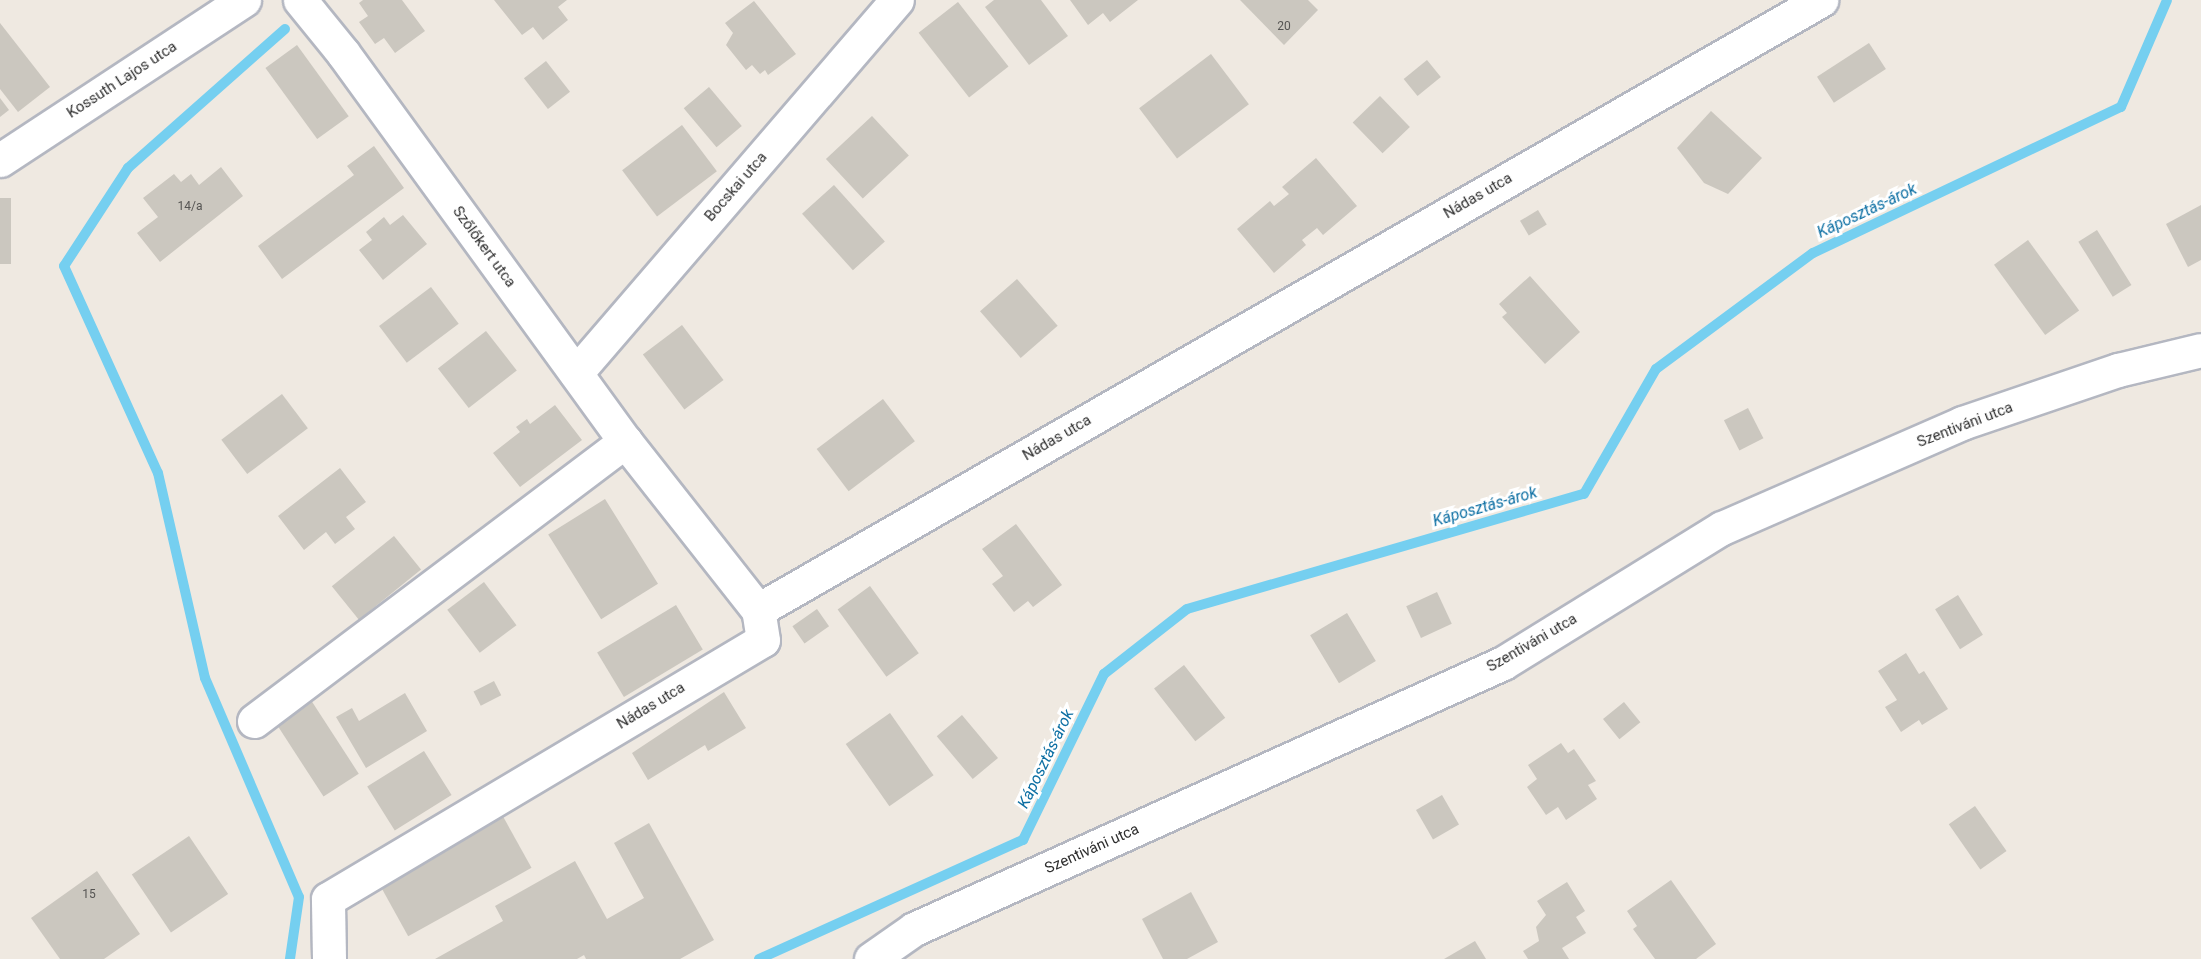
<!DOCTYPE html>
<meta charset="utf-8">
<style>
body{margin:0}
#map{position:relative;width:2201px;height:959px;overflow:hidden;background:#efe9e1;font-family:Roboto,sans-serif}
div>[style]{position:absolute}
[style*='--x']{left:calc(var(--x)*1px);top:calc(var(--y)*1px);width:calc(var(--w)*1px);rotate:calc(var(--a)*1deg)}
.stream>*{height:10px;margin:-5px;padding:0 5px;transform-origin:5px;border-radius:5px;background:#75cff0}
.building>*{inset:0;background:#cbc7bf;transform-origin:0 0}
.roads{filter:drop-shadow(2px 0 #b4b7c1) drop-shadow(-2px 0 #b4b7c1) drop-shadow(0 2px #b4b7c1) drop-shadow(0 -2px #b4b7c1)}
.minor>*{height:33px;margin:-16.5px;padding:0 16.5px;transform-origin:16.5px;border-radius:16.5px;background:#fff}
span{translate:-50% -50%;white-space:nowrap;text-align:center;line-height:1.15;-webkit-text-stroke:6px #fff;paint-order:stroke}
.number-label{font-size:12px;color:#555452}
.number-label span{-webkit-text-stroke-width:0}
.street-label{font-size:15px;color:#2e2e2e}
.water-label{font-size:16px;color:#0d6fa3;font-style:italic}
</style>
<div id="map">
<div class="stream">
<i style="--x:285;--y:29;--w:210;--a:138.5"></i>
<i style="--x:128;--y:168;--w:117;--a:123.1"></i>
<i style="--x:64;--y:266;--w:227;--a:65.6"></i>
<i style="--x:158;--y:473;--w:210;--a:77.1"></i>
<i style="--x:205;--y:678;--w:238;--a:66.8"></i>
<i style="--x:299;--y:897;--w:63;--a:98.3"></i>
<i style="--x:759;--y:959;--w:290;--a:-24.3"></i>
<i style="--x:1023;--y:840;--w:185;--a:-64"></i>
<i style="--x:1104;--y:674;--w:105;--a:-38.1"></i>
<i style="--x:1187;--y:609;--w:413;--a:-16.2"></i>
<i style="--x:1584;--y:494;--w:144;--a:-60.1"></i>
<i style="--x:1656;--y:369;--w:195;--a:-36.5"></i>
<i style="--x:1813;--y:253;--w:341;--a:-25.4"></i>
<i style="--x:2121;--y:107;--w:116;--a:-66.7"></i>
</div>
<div class="building">
<i style="clip-path:polygon(363px 0,402px 0,425px 31px,395px 53px,384px 38px,375px 44px,359px 22px,368px 16px,359px 3px)"></i>
<i style="clip-path:polygon(494px 0,567px 0,558px 7px,568px 20px,543px 40px,533px 27px,522px 35px)"></i>
<i style="clip-path:polygon(994px 0,1041px 0,1068px 36px,1029px 65px,985px 7px)"></i>
<i style="clip-path:polygon(1070px 0,1138px 0,1110px 22px,1103px 13px,1088px 25px)"></i>
<i style="clip-path:polygon(1240px 0,1308px 0,1318px 10px,1284px 45px)"></i>
<i style="clip-path:polygon(754px 1px,796px 54px,768px 75px,765px 70px,760px 74px,752px 65px,746px 70px,726px 45px,733px 33px,725px 23px)"></i>
<i style="left:958px;top:2px;width:82px;height:50px;rotate:52deg"></i>
<i style="clip-path:polygon(0 23px,50px 87px,18px 112px,0 89px)"></i>
<i style="left:1869px;top:43px;width:31px;height:62px;rotate:57deg"></i>
<i style="left:297px;top:45px;width:88px;height:39px;rotate:54deg"></i>
<i style="left:1211px;top:54px;width:63px;height:90px;rotate:53deg"></i>
<i style="left:1427px;top:60px;width:22px;height:30px;rotate:51deg"></i>
<i style="left:546px;top:61px;width:39px;height:28px;rotate:52deg"></i>
<i style="left:709px;top:87px;width:51px;height:33px;rotate:50deg"></i>
<i style="left:1380px;top:96px;width:43px;height:38px;rotate:46deg"></i>
<i style="clip-path:polygon(0 98px,9px 110px,0 117px)"></i>
<i style="clip-path:polygon(1711px 111px,1762px 158px,1728px 194px,1704px 183px,1677px 148px)"></i>
<i style="left:872px;top:116px;width:54px;height:63px;rotate:47deg"></i>
<i style="left:682px;top:125px;width:58px;height:75px;rotate:53deg"></i>
<i style="clip-path:polygon(374px 146px,404px 188px,282px 279px,258px 246px,354px 175px,347px 166px)"></i>
<i style="clip-path:polygon(1316px 158px,1357px 206px,1323px 235px,1317px 228px,1302px 240px,1306px 245px,1274px 273px,1237px 229px,1270px 201px,1274px 206px,1289px 194px,1282px 187px)"></i>
<i style="clip-path:polygon(221px 167px,243px 196px,160px 262px,137px 233px,158px 217px,143px 198px,174px 174px,181px 182px,191px 174px,199px 185px)"></i>
<i style="left:834px;top:185px;width:76px;height:43px;rotate:48deg"></i>
<i style="left:0;top:198px;width:11px;height:66px"></i>
<i style="clip-path:polygon(2201px 205px,2201px 260px,2188px 267px,2166px 224px)"></i>
<i style="left:1538px;top:210px;width:17px;height:21px;rotate:59deg"></i>
<i style="clip-path:polygon(403px 215px,427px 244px,383px 280px,359px 250px,372px 240px,366px 232px,384px 217px,390px 225px)"></i>
<i style="left:2097px;top:230px;width:65px;height:22px;rotate:58deg"></i>
<i style="left:2028px;top:240px;width:87px;height:42px;rotate:54deg"></i>
<i style="clip-path:polygon(1530px 276px,1580px 332px,1545px 364px,1502px 317px,1507px 313px,1499px 304px)"></i>
<i style="left:1017px;top:279px;width:62px;height:49px;rotate:49deg"></i>
<i style="left:431px;top:287px;width:46px;height:65px;rotate:53deg"></i>
<i style="left:682px;top:325px;width:69px;height:49px;rotate:53deg"></i>
<i style="left:486px;top:331px;width:50px;height:61px;rotate:52deg"></i>
<i style="left:282px;top:394px;width:43px;height:76px;rotate:53deg"></i>
<i style="left:883px;top:399px;width:53px;height:83px;rotate:53deg"></i>
<i style="clip-path:polygon(555px 405px,582px 440px,520px 487px,493px 453px,520px 432px,516px 427px,527px 419px,530px 424px)"></i>
<i style="left:1748px;top:408px;width:34px;height:27px;rotate:63deg"></i>
<i style="clip-path:polygon(340px 468px,366px 502px,346px 517px,355px 529px,335px 544px,326px 532px,304px 550px,278px 516px)"></i>
<i style="left:605px;top:499px;width:100px;height:67px;rotate:58deg"></i>
<i style="clip-path:polygon(1016px 524px,1062px 585px,1033px 607px,1028px 601px,1014px 612px,992px 584px,1003px 576px,982px 549px)"></i>
<i style="left:394px;top:536px;width:43px;height:80px;rotate:51deg"></i>
<i style="left:484px;top:582px;width:54px;height:46px;rotate:53deg"></i>
<i style="left:870px;top:586px;width:83px;height:40px;rotate:54deg"></i>
<i style="left:1437px;top:592px;width:35px;height:34px;rotate:65deg"></i>
<i style="left:1958px;top:595px;width:47px;height:27px;rotate:58deg"></i>
<i style="left:676px;top:605px;width:52px;height:92px;rotate:59deg"></i>
<i style="left:817px;top:609px;width:21px;height:30px;rotate:55deg"></i>
<i style="left:1347px;top:613px;width:56px;height:43px;rotate:59deg"></i>
<i style="clip-path:polygon(1906px 653px,1919px 674px,1924px 671px,1948px 709px,1922px 725px,1919px 720px,1901px 732px,1885px 707px,1897px 700px,1878px 671px)"></i>
<i style="left:1184px;top:665px;width:67px;height:38px;rotate:52deg"></i>
<i style="left:494px;top:681px;width:16px;height:23px;rotate:63deg"></i>
<i style="clip-path:polygon(724px 692px,746px 728px,708px 751px,705px 745px,648px 780px,632px 753px)"></i>
<i style="clip-path:polygon(405px 693px,427px 731px,366px 768px,336px 717px,352px 708px,359px 721px)"></i>
<i style="left:307px;top:694px;width:95px;height:42px;rotate:57deg"></i>
<i style="left:1624px;top:702px;width:26px;height:27px;rotate:51deg"></i>
<i style="left:890px;top:713px;width:76px;height:54px;rotate:55deg"></i>
<i style="left:962px;top:715px;width:56px;height:33px;rotate:50deg"></i>
<i style="clip-path:polygon(1561px 743px,1568px 753px,1574px 749px,1596px 781px,1588px 785px,1597px 799px,1566px 820px,1558px 807px,1546px 815px,1527px 787px,1537px 779px,1528px 765px)"></i>
<i style="left:424px;top:751px;width:52px;height:67px;rotate:58deg"></i>
<i style="left:1442px;top:795px;width:34px;height:30px;rotate:60deg"></i>
<i style="left:1975px;top:806px;width:55px;height:32px;rotate:55deg"></i>
<i style="left:500px;top:811px;width:65px;height:141px;rotate:61deg"></i>
<i style="clip-path:polygon(649px 823px,714px 940px,680px 959px,586px 959px,584px 955px,577px 959px,435px 959px,503px 921px,495px 906px,575px 861px,607px 919px,644px 898px,614px 843px)"></i>
<i style="left:189px;top:836px;width:70px;height:69px;rotate:56deg"></i>
<i style="clip-path:polygon(97px 871px,140px 934px,104px 959px,60px 959px,31px 918px)"></i>
<i style="clip-path:polygon(1671px 880px,1716px 944px,1696px 959px,1655px 959px,1633px 929px,1637px 926px,1627px 911px)"></i>
<i style="clip-path:polygon(1567px 882px,1585px 911px,1576px 917px,1586px 933px,1562px 948px,1569px 959px,1528px 959px,1523px 951px,1539px 941px,1536px 927px,1546px 915px,1537px 901px)"></i>
<i style="clip-path:polygon(1191px 892px,1218px 942px,1187px 959px,1163px 959px,1142px 919px)"></i>
<i style="clip-path:polygon(1475px 941px,1486px 959px,1444px 959px)"></i>
</div>
<div class="roads">
<div class="minor">
<i style="--x:300;--y:0;--w:68;--a:50.9"></i>
<i style="--x:343;--y:53;--w:480;--a:54"></i>
<i style="--x:625;--y:441;--w:215;--a:51.8"></i>
<i style="--x:0;--y:160;--w:292;--a:-33.3"></i>
<i style="--x:576;--y:373;--w:492;--a:-49.3"></i>
<i style="--x:758;--y:610;--w:1226;--a:-29.85"></i>
<i style="--x:254;--y:721;--w:465;--a:-37"></i>
<i style="--x:329;--y:959;--w:60;--a:-91"></i>
<i style="--x:328;--y:899;--w:506;--a:-30.77"></i>
<i style="--x:763;--y:640;--w:30;--a:-99"></i>
<i style="--x:871;--y:959;--w:52;--a:-34.9"></i>
<i style="--x:914;--y:929;--w:646;--a:-24.3"></i>
<i style="--x:1503;--y:663;--w:257;--a:-31.7"></i>
<i style="--x:1722;--y:528;--w:262;--a:-23.6"></i>
<i style="--x:1962;--y:423;--w:165;--a:-18.8"></i>
<i style="--x:2118;--y:370;--w:85;--a:-13.5"></i>
</div>
</div>
<div class="number-label">
<span style="left:1284px;top:27px">20</span>
<span style="left:190px;top:207px">14/a</span>
<span style="left:89px;top:895px">15</span>
</div>
<div class="street-label">
<span style="left:122px;top:80px;rotate:-33deg">Kossuth Lajos utca</span>
<span style="left:736px;top:187px;rotate:-49deg">Bocskai utca</span>
<span style="left:1478px;top:196px;rotate:-30deg">Nádas utca</span>
<span style="left:484px;top:247px;rotate:54deg">Szőlőkert utca</span>
<span style="left:1965px;top:425px;rotate:-21deg">Szentiváni utca</span>
<span style="left:1057px;top:438px;rotate:-30deg">Nádas utca</span>
<span style="left:1532px;top:643px;rotate:-30deg">Szentiváni utca</span>
<span style="left:651px;top:706px;rotate:-31deg">Nádas utca</span>
<span style="left:1092px;top:849px;rotate:-24deg">Szentiváni utca</span>
</div>
<div class="water-label">
<span style="left:1867px;top:211px;rotate:-25deg">Káposztás-árok</span>
<span style="left:1485px;top:507px;rotate:-16deg">Káposztás-árok</span>
<span style="left:1046px;top:759px;rotate:-64deg">Káposztás-árok</span>
</div>
</div>
